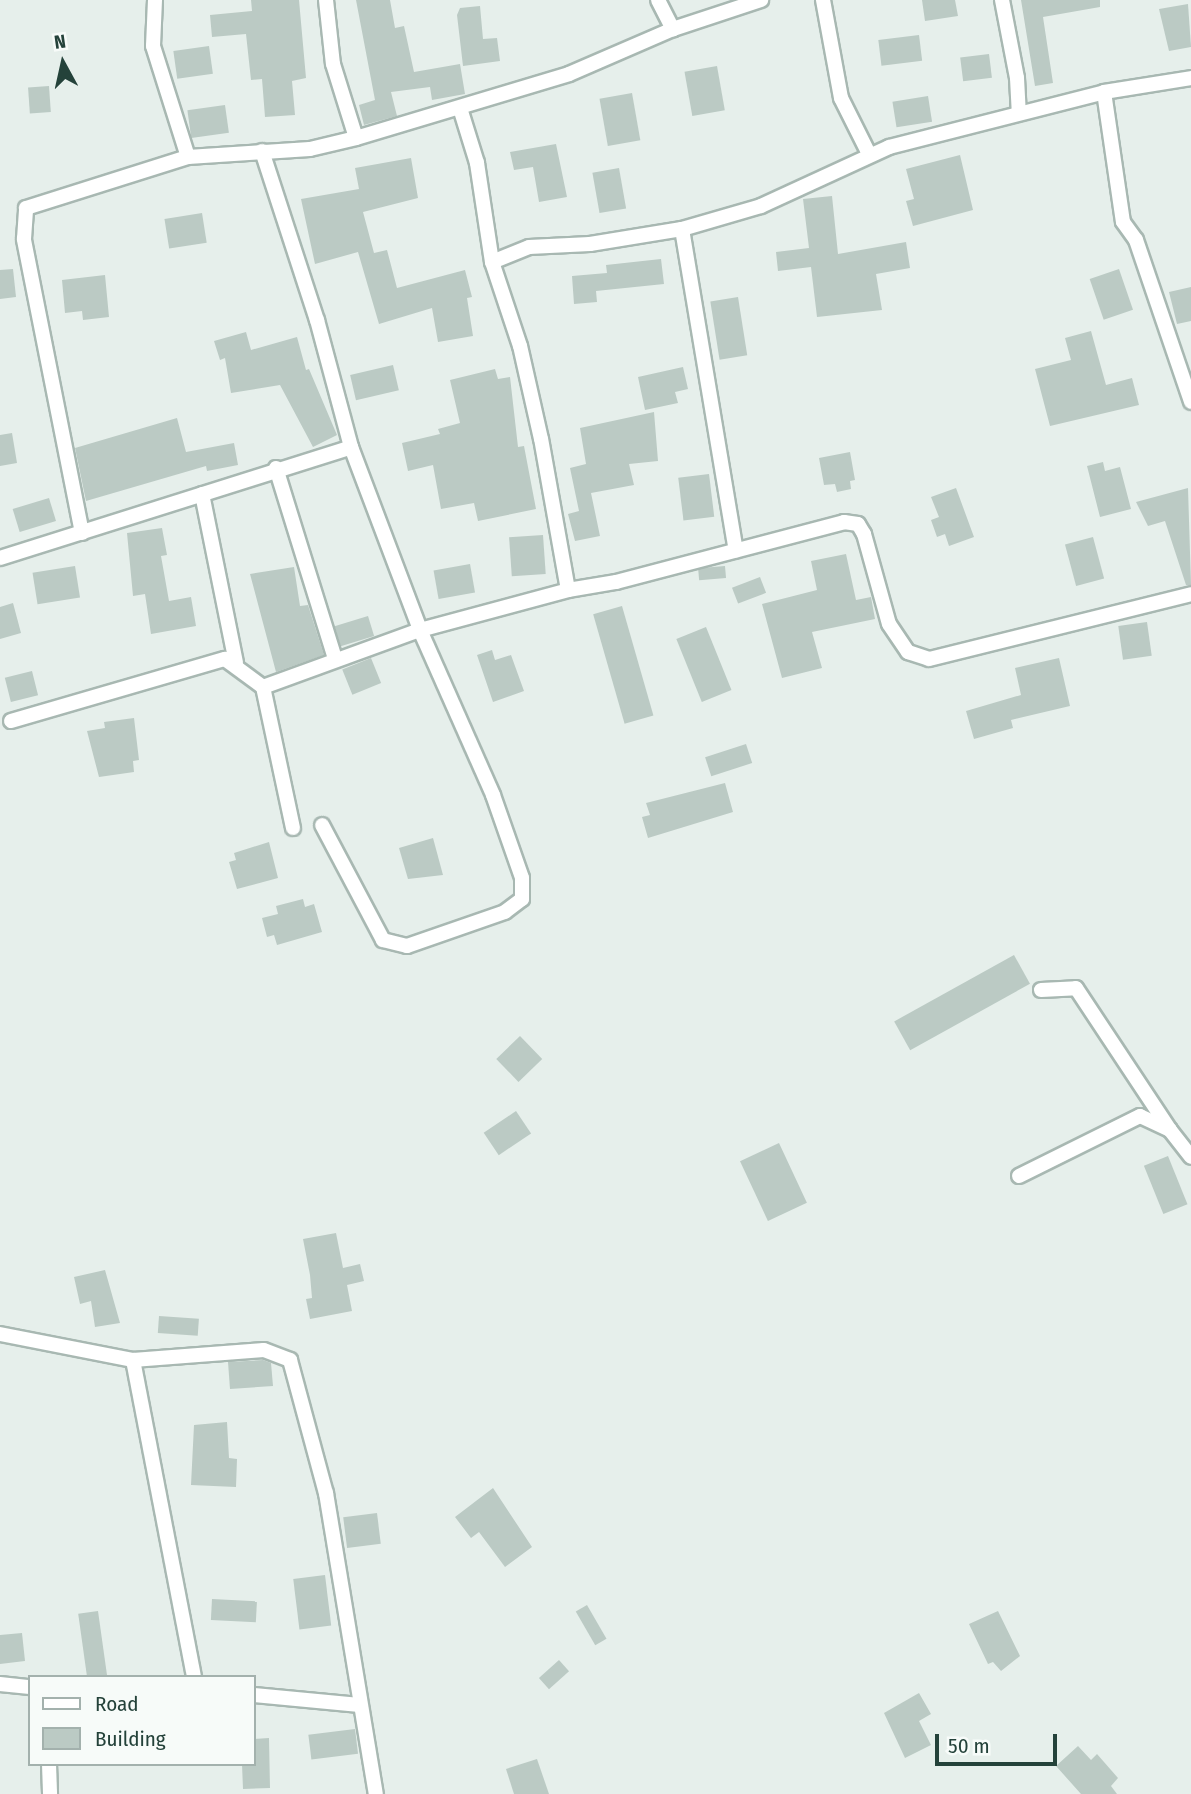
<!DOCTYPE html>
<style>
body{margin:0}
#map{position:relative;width:1191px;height:1794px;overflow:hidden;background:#e6efeb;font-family:"Fira Sans Condensed",sans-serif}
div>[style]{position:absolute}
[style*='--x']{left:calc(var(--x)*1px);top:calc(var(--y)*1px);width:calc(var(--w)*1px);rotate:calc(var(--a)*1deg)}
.building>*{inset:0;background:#bbcac4;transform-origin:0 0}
.roads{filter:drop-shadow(2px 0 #a8b8b2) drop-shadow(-2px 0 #a8b8b2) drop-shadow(0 2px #a8b8b2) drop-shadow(0 -2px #a8b8b2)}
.minor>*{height:14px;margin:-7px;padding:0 7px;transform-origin:7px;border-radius:7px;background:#fff}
span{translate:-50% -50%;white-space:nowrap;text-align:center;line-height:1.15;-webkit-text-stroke:6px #f7fbf9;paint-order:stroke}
.legend{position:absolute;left:28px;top:1675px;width:228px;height:91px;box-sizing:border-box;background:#f7fbf9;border:2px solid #a3b1ad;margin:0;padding:9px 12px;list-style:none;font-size:21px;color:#24423a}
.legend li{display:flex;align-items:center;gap:14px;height:35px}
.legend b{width:35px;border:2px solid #a3b1ad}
.north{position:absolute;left:28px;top:28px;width:70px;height:70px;-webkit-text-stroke:5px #f7fbf9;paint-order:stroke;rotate:352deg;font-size:19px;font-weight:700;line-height:28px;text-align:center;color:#24423a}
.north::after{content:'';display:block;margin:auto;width:24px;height:32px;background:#24423a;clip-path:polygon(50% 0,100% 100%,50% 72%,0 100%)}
.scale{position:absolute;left:935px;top:1734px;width:122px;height:32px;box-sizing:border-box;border:4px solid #24423a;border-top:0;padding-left:9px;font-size:21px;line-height:24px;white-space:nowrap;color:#24423a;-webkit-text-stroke:5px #f7fbf9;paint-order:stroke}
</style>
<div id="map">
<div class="building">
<i style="clip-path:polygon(251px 0,299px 0,306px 78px,292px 81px,295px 115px,265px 117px,262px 79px,251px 80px,246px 34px,212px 37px,210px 15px,252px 11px)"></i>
<i style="clip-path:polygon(356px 0,390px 0,395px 28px,404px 26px,414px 72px,460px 64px,465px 94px,432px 100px,430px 87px,391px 92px,397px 116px,364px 125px,359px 105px,375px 100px)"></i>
<i style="clip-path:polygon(922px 0,955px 0,958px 16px,925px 21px)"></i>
<i style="clip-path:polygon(1021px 0,1100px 0,1100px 7px,1043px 17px,1053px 83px,1035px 86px)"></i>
<i style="clip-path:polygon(1188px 4px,1191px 47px,1169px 51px,1159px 9px)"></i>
<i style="clip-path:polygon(480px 6px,483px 39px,497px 38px,500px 61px,463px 66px,457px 15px,460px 8px)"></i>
<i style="left:919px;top:35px;width:26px;height:41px;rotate:83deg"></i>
<i style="left:209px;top:46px;width:28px;height:36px;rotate:82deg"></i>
<i style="left:989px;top:54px;width:24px;height:29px;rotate:83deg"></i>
<i style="left:717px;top:66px;width:45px;height:33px;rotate:80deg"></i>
<i style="left:49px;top:86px;width:26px;height:21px;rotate:86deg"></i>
<i style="left:632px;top:93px;width:48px;height:33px;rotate:80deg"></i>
<i style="left:928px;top:96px;width:26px;height:36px;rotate:81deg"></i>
<i style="left:225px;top:105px;width:28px;height:38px;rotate:82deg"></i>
<i style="clip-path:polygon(556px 144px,567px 197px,539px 202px,533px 167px,514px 170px,510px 152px)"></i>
<i style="clip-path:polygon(960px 155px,973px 210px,913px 226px,906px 201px,914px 199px,906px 169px)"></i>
<i style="clip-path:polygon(411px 158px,418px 198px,363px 212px,374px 253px,387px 250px,397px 288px,465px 270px,472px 297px,467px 298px,473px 336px,438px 342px,432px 308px,379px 324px,358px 252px,315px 264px,301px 199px,359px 189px,355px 168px)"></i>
<i style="left:619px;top:168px;width:41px;height:27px;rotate:80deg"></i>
<i style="clip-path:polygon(832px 196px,838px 254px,906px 242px,910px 268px,876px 274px,882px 310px,817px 317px,811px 267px,778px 271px,776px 252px,809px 248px,803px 199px)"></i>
<i style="left:202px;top:213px;width:30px;height:38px;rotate:81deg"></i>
<i style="clip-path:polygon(661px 259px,664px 284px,596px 291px,597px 302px,574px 304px,572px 276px,607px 273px,606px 265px)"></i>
<i style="clip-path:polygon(13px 269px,16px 297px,0 299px,0 270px)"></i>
<i style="left:1119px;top:269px;width:43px;height:31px;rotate:71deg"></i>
<i style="clip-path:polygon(105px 275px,109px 317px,83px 320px,82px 311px,65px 313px,62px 280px)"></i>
<i style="clip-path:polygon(1191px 287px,1191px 321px,1177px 324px,1169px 292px)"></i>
<i style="left:738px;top:297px;width:59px;height:28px;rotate:81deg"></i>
<i style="clip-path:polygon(1091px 331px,1106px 385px,1132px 378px,1139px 405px,1050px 426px,1035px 369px,1071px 360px,1065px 338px)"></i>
<i style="clip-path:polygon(246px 332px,251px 350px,297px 337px,306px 370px,309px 369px,337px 435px,313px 447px,280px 385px,231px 393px,225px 358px,220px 360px,214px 341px)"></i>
<i style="left:393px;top:365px;width:26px;height:44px;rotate:77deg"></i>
<i style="clip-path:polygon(683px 367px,688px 389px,675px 392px,678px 403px,645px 410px,638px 377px)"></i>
<i style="clip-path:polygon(495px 369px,498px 379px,510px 377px,518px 447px,524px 446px,536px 509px,478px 521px,474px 503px,441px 509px,433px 465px,408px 471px,402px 443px,440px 434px,438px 429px,460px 423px,450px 380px)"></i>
<i style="clip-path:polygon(654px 412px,658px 461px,629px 464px,634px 485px,591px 493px,600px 536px,575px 541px,568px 514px,579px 511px,570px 468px,586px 464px,580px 428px)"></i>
<i style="clip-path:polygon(177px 418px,186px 452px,234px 443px,238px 465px,207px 471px,206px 466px,86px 501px,75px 448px)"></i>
<i style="clip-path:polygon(12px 433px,17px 463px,0 466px,0 435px)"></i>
<i style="clip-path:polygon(850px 452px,855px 480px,850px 481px,851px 489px,837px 492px,835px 484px,824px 485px,819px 458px)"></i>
<i style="clip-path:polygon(1103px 462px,1105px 471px,1120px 467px,1131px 509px,1100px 517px,1087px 466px)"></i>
<i style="left:709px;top:474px;width:43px;height:31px;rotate:83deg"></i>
<i style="clip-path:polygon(956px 488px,974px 537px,949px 546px,945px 534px,937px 537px,931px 520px,939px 517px,931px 497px)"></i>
<i style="clip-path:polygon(1188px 488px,1191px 585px,1186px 585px,1165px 521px,1148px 526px,1136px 502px)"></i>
<i style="left:49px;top:498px;width:24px;height:38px;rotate:73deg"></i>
<i style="clip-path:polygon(162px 528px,167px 555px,161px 556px,169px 601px,191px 597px,196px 626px,151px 634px,145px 594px,133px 596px,127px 533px)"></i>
<i style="left:543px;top:535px;width:39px;height:34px;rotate:86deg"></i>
<i style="left:1093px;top:537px;width:43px;height:29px;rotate:75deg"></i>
<i style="clip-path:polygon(846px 554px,856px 600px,871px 597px,875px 619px,812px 632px,822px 668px,782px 678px,762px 604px,817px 590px,811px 561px)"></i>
<i style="left:470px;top:564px;width:29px;height:37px;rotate:80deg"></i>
<i style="left:75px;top:566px;width:32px;height:43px;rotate:81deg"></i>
<i style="left:725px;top:566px;width:12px;height:27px;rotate:85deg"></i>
<i style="clip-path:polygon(294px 567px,300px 606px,308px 605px,324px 655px,276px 672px,250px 574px)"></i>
<i style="left:760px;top:577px;width:17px;height:30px;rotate:69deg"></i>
<i style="clip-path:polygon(13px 603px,21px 633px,0 639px,0 607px)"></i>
<i style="left:622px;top:606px;width:114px;height:30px;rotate:74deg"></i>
<i style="left:368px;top:616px;width:21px;height:35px;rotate:73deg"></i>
<i style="left:1147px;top:622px;width:34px;height:29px;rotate:82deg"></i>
<i style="left:706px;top:627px;width:68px;height:32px;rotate:68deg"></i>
<i style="clip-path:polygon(492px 650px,495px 660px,511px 655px,524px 691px,493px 702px,477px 655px)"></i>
<i style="left:371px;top:658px;width:27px;height:31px;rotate:68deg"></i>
<i style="clip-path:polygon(1059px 658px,1070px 706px,1011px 720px,1013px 728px,974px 739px,966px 711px,1021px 695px,1015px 668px)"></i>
<i style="left:32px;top:671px;width:25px;height:28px;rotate:76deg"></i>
<i style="clip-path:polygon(134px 718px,139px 760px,133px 761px,134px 772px,99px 777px,87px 731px,105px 728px,104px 722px)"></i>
<i style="left:746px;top:744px;width:20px;height:43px;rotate:72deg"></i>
<i style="clip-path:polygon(725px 783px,733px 812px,648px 838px,642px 817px,650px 815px,646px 803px)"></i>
<i style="clip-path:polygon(433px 838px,443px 875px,408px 879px,399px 848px)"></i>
<i style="clip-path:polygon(269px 842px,278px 878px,237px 889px,229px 862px,236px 860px,234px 853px)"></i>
<i style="clip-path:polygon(303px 899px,305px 907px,314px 904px,322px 932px,277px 945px,274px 935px,267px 937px,262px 918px,278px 914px,276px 906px)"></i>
<i style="left:1014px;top:955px;width:33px;height:137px;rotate:61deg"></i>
<i style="left:520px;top:1036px;width:32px;height:33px;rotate:46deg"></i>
<i style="left:516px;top:1111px;width:27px;height:39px;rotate:56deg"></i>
<i style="left:779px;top:1143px;width:66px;height:43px;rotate:65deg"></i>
<i style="left:1168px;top:1156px;width:52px;height:26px;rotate:68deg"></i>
<i style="clip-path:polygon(336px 1233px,343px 1268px,360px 1264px,364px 1281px,347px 1285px,352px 1311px,310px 1319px,306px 1299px,312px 1298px,310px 1275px,303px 1239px)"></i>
<i style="clip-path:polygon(105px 1270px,120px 1323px,95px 1327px,91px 1301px,80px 1304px,74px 1277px)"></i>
<i style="left:159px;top:1316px;width:40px;height:17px;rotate:4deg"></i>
<i style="clip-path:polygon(263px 1360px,271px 1363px,273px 1386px,230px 1389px,228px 1362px)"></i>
<i style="clip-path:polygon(227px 1422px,229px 1458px,237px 1459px,236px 1487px,191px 1485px,194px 1425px)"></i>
<i style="clip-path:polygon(493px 1488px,532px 1547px,505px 1567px,479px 1532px,471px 1538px,455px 1517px)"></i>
<i style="left:377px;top:1513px;width:31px;height:34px;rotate:83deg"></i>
<i style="left:325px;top:1575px;width:51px;height:32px;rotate:83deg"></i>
<i style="left:212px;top:1599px;width:45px;height:21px;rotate:3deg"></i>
<i style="left:587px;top:1605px;width:39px;height:13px;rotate:60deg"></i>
<i style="left:98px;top:1611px;width:67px;height:20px;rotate:82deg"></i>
<i style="clip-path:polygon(998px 1611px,1020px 1656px,1001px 1671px,993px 1662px,988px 1664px,969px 1624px)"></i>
<i style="clip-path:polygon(22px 1633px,25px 1661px,0 1664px,0 1635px)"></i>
<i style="left:559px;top:1660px;width:15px;height:27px;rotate:48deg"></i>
<i style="clip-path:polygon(919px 1693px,931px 1714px,919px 1721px,931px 1745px,905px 1758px,884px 1713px)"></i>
<i style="left:355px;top:1729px;width:25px;height:47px;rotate:83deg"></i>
<i style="clip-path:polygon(269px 1738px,270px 1788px,243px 1789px,242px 1764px,254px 1764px,254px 1739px)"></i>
<i style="clip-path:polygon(1078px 1746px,1091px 1760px,1097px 1754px,1118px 1778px,1111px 1786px,1117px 1794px,1081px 1794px,1056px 1766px)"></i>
<i style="clip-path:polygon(537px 1759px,549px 1794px,514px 1794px,506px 1769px)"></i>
</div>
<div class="roads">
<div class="minor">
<i style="--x:155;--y:0;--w:46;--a:92.5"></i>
<i style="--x:153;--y:46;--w:116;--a:72.5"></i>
<i style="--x:188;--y:157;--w:122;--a:-3.8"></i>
<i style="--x:310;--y:149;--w:47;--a:-13.4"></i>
<i style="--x:356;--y:138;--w:222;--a:-16.7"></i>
<i style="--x:569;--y:74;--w:113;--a:-23.4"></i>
<i style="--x:673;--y:29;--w:93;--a:-18.2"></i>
<i style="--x:326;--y:0;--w:64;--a:83.8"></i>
<i style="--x:333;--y:64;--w:77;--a:72.7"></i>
<i style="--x:658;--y:0;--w:33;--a:63"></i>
<i style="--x:823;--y:0;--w:100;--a:79.6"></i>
<i style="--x:841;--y:98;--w:63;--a:63.4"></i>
<i style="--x:1002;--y:0;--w:79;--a:79.1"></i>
<i style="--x:1017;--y:78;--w:35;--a:87"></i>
<i style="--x:1104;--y:92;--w:131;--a:81.7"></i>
<i style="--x:1123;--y:222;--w:22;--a:54"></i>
<i style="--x:1136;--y:240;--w:171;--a:71.2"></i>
<i style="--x:460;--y:108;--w:58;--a:72.8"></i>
<i style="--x:477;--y:163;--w:100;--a:81.4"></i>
<i style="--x:262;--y:151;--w:178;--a:72"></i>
<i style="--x:317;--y:320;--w:131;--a:75"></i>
<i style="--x:351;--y:447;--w:196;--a:69.3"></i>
<i style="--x:420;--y:630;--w:180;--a:66.1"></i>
<i style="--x:493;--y:795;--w:88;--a:70.7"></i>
<i style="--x:522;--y:878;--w:21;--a:90"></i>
<i style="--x:522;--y:899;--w:21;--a:143"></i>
<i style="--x:505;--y:912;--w:104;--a:160.9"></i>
<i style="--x:407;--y:946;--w:25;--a:-166"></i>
<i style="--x:383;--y:940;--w:130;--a:-117.9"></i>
<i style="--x:682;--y:229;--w:326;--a:80.5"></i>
<i style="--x:276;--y:468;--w:200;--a:72.8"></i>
<i style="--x:202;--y:494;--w:172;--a:78.6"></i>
<i style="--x:82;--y:533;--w:300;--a:-101.2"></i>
<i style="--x:24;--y:239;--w:31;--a:-86"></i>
<i style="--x:26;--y:208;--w:170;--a:-17.5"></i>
<i style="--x:0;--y:558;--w:368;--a:-17.5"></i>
<i style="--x:568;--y:590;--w:153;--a:-100.1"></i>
<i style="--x:541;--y:439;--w:95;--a:-102.7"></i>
<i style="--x:520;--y:346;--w:89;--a:-108.4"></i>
<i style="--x:492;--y:262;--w:40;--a:-22"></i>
<i style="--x:529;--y:247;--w:61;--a:-2.8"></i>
<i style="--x:590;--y:244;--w:93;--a:-9.3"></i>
<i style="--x:682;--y:229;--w:82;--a:-16.2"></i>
<i style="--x:761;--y:206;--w:141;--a:-24.7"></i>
<i style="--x:889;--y:147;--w:222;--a:-14.3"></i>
<i style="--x:1104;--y:92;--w:88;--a:-9.1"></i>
<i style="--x:11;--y:721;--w:223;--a:-16.2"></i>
<i style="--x:225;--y:659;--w:47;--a:36.4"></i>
<i style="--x:293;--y:828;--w:144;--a:-102"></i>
<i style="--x:263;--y:687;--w:167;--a:-20"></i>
<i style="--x:420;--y:630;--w:153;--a:-15.1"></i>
<i style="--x:568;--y:590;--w:49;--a:-9.5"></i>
<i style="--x:616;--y:582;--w:236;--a:-14.7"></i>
<i style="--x:844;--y:522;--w:14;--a:8"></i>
<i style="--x:858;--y:524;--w:12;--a:59"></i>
<i style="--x:864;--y:534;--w:93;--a:74.5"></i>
<i style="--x:889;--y:624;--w:34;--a:56"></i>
<i style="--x:908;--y:652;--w:22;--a:18"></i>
<i style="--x:929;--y:659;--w:270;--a:-13.9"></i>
<i style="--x:1041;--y:990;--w:35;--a:-3"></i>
<i style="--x:1076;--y:988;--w:170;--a:56.5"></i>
<i style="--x:1019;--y:1176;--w:135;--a:-26.4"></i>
<i style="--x:1140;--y:1116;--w:33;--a:25"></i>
<i style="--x:1170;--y:1130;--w:34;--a:52"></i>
<i style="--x:0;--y:1334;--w:136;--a:11.1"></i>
<i style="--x:133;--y:1360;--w:131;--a:-4.4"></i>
<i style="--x:264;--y:1350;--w:28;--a:21"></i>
<i style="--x:290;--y:1360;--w:138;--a:74.9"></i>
<i style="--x:326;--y:1493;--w:305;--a:80.6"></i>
<i style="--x:133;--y:1360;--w:323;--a:79.1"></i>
<i style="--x:0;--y:1684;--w:30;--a:6"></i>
<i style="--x:254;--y:1695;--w:106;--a:5.4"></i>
<i style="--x:49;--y:1764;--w:30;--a:88"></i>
</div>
</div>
<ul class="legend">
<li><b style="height:9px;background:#fff"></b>Road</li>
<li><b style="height:19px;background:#bbcac4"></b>Building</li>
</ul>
<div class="north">N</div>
<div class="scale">50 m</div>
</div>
